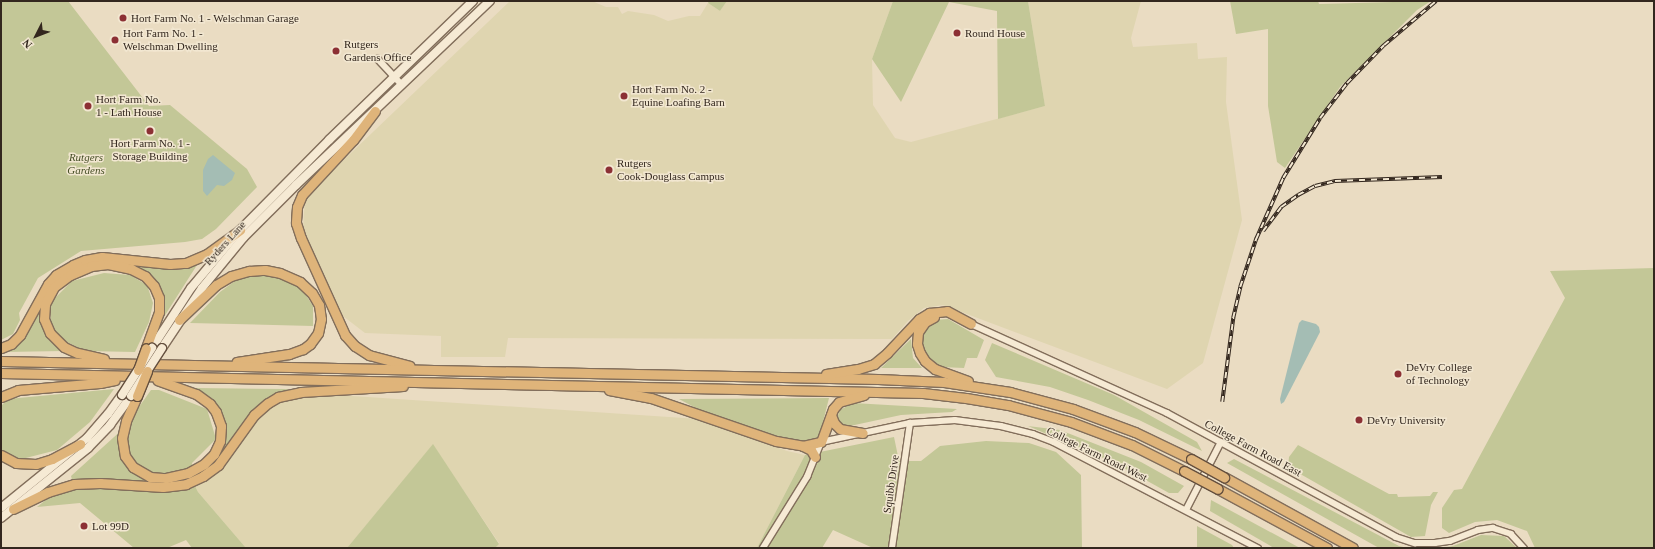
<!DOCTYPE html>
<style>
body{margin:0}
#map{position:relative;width:1655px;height:549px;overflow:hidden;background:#eadcc2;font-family:Georgia,serif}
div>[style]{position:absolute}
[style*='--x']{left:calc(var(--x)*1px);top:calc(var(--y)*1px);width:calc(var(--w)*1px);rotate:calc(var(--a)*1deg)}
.farmland>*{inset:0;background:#dfd5b0}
.green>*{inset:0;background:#c3c797}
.water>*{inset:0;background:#a4bdb4}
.roads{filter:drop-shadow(1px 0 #826e5b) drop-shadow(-1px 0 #826e5b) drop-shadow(0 1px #826e5b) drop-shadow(0 -1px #826e5b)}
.minor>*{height:5.5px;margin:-2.75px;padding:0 2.75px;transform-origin:2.75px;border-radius:2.75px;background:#f6ead4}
.secondary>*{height:8px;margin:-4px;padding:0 4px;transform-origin:4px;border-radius:4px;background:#f6ead4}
.trunk>*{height:9px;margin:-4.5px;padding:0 4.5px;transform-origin:4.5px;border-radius:4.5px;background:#dfb47a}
.rail>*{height:3.5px;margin-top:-1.75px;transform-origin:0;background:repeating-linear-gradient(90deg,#f2e7d1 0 6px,#33271e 0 12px);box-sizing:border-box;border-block:1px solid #33271e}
.bridges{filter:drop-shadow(1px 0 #644f3e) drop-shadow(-1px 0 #644f3e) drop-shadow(0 1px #644f3e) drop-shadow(0 -1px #644f3e)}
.secondary-bridge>*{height:8px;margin:-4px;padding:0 4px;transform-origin:4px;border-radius:4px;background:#f6ead4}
.trunk-bridge>*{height:9px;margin:-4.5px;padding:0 4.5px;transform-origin:4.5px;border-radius:4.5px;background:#dfb47a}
.dots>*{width:11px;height:11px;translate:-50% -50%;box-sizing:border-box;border:2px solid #f2e7d1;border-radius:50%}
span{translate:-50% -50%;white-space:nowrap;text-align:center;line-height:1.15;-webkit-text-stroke:3px #f2e7d1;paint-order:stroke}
.poi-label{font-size:11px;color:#33271e}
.left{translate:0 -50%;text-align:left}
.park-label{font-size:11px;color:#464e26;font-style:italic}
.street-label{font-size:11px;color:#33271e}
.frame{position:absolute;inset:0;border:2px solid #33271e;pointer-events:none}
.north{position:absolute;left:16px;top:16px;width:40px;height:40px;-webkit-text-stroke:3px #f2e7d1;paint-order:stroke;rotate:228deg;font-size:11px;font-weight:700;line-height:16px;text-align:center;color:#33271e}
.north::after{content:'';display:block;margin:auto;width:14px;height:18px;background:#33271e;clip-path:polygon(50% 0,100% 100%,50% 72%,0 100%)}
</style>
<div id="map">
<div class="farmland">
<i style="clip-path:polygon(510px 1px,592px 1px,606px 7px,618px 7px,622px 14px,628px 11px,654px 15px,668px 21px,689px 16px,700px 16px,708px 3px,720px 11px,727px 1px,893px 1px,872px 59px,873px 105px,895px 138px,911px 142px,1045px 106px,1028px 1px,1141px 1px,1131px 38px,1133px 47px,1197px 43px,1198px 59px,1227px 57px,1226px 102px,1242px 220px,1203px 363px,1167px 389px,943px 305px,924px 308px,908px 321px,892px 339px,508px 338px,505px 357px,441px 357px,441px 336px,365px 333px,339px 313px,328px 291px,303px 229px,305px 197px)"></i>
<i style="clip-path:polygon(307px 393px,699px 419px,787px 451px,805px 455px,757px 548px,495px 548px,499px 543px,433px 445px,347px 548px,246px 548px,198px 492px,193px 482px,219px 468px,266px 408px)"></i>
</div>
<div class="green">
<i style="clip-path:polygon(1px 1px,68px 1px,149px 106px,170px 105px,247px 169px,257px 187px,216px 229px,202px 239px,185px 242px,81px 251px,38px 278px,19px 313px,20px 320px,13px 334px,1px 340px)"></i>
<i style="clip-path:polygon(709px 1px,727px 1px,720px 11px,708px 3px)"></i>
<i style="clip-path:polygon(893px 1px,1028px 1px,1045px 106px,998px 119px,997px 11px,949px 2px,901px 102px,872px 59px)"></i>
<i style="clip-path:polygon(1230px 1px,1318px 1px,1319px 4px,1431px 1px,1417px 10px,1340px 87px,1285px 168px,1277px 162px,1268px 106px,1268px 29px,1236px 34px)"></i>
<i style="clip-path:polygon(130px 264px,178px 270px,197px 265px,160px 323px,164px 302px,159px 288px)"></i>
<i style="clip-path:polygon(1654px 268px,1654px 548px,1535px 548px,1527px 531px,1497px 520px,1475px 522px,1449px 533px,1442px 528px,1442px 508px,1454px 490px,1462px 489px,1565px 298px,1550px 271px)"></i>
<i style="clip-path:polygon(104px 273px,130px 275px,147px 285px,153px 303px,149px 322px,135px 352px,85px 351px,59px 338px,51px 327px,50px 303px,72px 281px)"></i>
<i style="clip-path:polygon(271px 274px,302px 289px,313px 306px,313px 326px,190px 323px,220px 292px,239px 278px)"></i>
<i style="clip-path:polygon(40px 302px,40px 320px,46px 337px,63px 351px,4px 352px,22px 342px)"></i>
<i style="clip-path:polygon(948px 319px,984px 340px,977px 358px,967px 358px,964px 368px,941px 367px,928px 359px,922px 346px,924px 330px,935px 320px)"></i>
<i style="clip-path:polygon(911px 339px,913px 358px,922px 368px,881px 368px)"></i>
<i style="clip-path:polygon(992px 343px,1114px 395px,1197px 442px,1202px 451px,1139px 420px,1088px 400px,1050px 387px,996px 377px,985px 360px)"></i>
<i style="clip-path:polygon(195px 388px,289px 389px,264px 401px,221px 456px,225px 431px,206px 397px)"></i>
<i style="clip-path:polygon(114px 389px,90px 422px,57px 450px,18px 460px,3px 454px,1px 449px,1px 406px,8px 399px)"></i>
<i style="clip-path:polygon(151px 390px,159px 390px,207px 409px,216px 439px,192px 463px,193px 482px,198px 492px,246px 548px,192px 548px,186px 540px,167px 548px,134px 548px,80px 503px,37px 507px,47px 499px,74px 487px,71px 476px,124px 428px)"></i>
<i style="clip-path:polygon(829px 398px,819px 438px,803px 442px,777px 437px,705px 413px,679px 399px)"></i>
<i style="clip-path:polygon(853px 403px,957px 409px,952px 412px,901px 415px,850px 426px,840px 424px,837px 418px,840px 410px)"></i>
<i style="clip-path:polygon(1028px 426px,1060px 430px,1141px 462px,1184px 486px,1178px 493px,1169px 493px,1115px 463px)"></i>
<i style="clip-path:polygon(894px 437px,899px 461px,921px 461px,940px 446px,986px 441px,1029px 443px,1056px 452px,1081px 475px,1082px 548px,873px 548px,833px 530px,822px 548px,757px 548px,805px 455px)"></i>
<i style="clip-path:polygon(433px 444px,499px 544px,495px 548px,347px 548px)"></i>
<i style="clip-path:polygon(1298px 445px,1389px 494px,1397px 494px,1398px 497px,1430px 496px,1433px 492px,1438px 492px,1431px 505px,1425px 536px,1411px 537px,1288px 467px,1289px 457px)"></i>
<i style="clip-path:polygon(1234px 459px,1399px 546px,1408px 548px,1379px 548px,1227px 463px)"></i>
<i style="clip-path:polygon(1211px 500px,1300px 548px,1274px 548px,1210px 511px)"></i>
<i style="clip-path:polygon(1197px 526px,1232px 545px,1234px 548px,1197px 548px)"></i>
<i style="clip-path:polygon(1481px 535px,1504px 536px,1517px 548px,1441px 548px,1453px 546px)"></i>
</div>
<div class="water">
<i style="clip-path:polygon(213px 155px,235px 173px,232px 180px,224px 186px,217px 185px,207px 196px,203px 191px,203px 170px,208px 159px)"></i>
<i style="clip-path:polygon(1302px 320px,1316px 324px,1319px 327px,1320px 332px,1284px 402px,1281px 404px,1280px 399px,1299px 323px)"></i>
</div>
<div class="roads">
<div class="minor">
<i style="--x:378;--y:59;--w:35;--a:47"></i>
<i style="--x:971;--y:324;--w:215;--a:24.4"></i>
<i style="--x:1167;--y:413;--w:260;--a:28.4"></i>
<i style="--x:1396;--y:537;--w:20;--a:18"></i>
<i style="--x:1415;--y:543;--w:20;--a:0"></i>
<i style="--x:1435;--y:543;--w:15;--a:-8"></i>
<i style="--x:1450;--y:541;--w:30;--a:-21"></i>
<i style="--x:1478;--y:530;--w:15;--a:-8"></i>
<i style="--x:1493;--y:528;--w:19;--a:18"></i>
<i style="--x:1511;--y:534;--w:19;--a:47"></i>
<i style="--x:1186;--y:510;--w:76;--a:-62.8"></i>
<i style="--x:763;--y:548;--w:84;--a:-58.2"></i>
<i style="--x:807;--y:477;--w:38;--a:-68"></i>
<i style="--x:821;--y:442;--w:91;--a:-12.1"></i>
<i style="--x:910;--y:423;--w:45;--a:-3.8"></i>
<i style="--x:955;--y:420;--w:46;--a:7.4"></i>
<i style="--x:1001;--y:426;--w:33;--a:14"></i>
<i style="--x:1033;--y:434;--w:22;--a:21"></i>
<i style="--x:1054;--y:442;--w:230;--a:27.5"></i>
<i style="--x:892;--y:548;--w:126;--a:-81.8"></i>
</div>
<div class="secondary">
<i style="--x:152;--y:348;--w:72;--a:-57"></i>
<i style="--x:191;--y:288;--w:76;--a:-49.8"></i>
<i style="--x:240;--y:230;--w:127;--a:-45.3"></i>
<i style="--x:329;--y:140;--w:200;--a:-44"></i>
<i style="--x:162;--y:348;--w:72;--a:-56.3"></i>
<i style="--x:202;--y:288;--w:65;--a:-50.6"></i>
<i style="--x:243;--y:238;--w:75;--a:-45"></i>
<i style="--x:296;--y:185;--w:267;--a:-43.5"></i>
<i style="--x:1;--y:508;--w:111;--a:-39.1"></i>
<i style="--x:87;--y:438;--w:32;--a:-49"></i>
<i style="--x:108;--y:414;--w:24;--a:-54"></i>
<i style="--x:1;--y:518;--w:112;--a:-38.8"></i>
<i style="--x:88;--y:448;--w:32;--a:-46"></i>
<i style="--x:110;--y:425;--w:36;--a:-54"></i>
</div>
<div class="trunk">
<i style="--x:375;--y:111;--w:36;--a:127"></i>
<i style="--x:353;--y:140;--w:75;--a:132.8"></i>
<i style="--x:302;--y:195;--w:13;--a:113"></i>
<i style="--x:297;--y:207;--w:16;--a:94"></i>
<i style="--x:296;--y:223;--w:16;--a:72"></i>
<i style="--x:301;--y:238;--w:107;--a:65.6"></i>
<i style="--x:345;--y:335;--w:15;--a:48"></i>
<i style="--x:355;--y:346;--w:17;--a:33"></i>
<i style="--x:369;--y:355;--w:42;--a:15"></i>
<i style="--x:934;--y:317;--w:10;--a:151"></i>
<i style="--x:925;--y:322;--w:12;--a:125"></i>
<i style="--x:918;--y:332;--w:12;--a:95"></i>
<i style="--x:917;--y:344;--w:9;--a:72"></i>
<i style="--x:920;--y:353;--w:9;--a:58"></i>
<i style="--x:925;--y:361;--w:13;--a:39"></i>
<i style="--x:935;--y:369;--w:35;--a:20"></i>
<i style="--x:179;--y:320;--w:51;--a:-43.4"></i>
<i style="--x:216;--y:285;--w:17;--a:-31"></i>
<i style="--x:231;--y:276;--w:19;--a:-16"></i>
<i style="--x:249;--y:271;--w:16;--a:-4"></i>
<i style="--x:265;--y:270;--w:15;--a:11"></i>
<i style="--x:280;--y:273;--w:22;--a:24"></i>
<i style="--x:300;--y:282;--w:16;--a:43"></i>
<i style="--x:312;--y:293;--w:14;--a:60"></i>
<i style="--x:319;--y:305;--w:14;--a:82"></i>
<i style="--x:321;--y:319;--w:14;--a:102"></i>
<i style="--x:318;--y:333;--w:14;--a:126"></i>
<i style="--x:310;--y:344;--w:9;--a:144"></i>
<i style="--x:303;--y:349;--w:15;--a:160"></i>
<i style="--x:289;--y:354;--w:53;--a:171.3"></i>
<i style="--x:1;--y:348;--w:11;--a:-22"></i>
<i style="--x:11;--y:344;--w:13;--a:-45"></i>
<i style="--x:20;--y:335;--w:58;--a:-61.2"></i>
<i style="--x:48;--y:284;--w:12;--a:-48"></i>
<i style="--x:56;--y:275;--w:20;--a:-30"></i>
<i style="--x:73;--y:265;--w:13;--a:-23"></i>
<i style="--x:85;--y:260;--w:17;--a:-10"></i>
<i style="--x:102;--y:257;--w:68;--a:5.9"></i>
<i style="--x:170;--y:264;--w:16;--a:-4"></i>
<i style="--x:186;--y:263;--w:23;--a:-23"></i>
<i style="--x:207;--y:254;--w:41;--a:-36"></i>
<i style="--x:104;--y:359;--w:28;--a:-167"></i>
<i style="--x:77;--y:353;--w:14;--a:-155"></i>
<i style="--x:64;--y:347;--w:20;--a:-135"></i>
<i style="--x:50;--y:333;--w:15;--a:-113"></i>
<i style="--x:44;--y:319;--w:15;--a:-86"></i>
<i style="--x:45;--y:304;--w:19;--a:-62"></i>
<i style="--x:54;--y:287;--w:20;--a:-37"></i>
<i style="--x:70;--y:275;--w:23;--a:-23"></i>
<i style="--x:91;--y:266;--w:17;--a:-7"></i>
<i style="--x:108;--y:264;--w:24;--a:12"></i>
<i style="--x:131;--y:269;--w:16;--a:27"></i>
<i style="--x:145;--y:276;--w:13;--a:48"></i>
<i style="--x:154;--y:286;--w:13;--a:67"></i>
<i style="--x:159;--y:298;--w:14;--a:90"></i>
<i style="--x:159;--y:312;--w:38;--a:110"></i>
<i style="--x:1;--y:361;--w:877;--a:1.18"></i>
<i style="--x:878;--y:379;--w:66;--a:2.6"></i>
<i style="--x:944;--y:382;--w:67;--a:8.6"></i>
<i style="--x:1010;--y:392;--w:65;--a:15.1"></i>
<i style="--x:1073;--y:409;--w:66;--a:20.4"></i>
<i style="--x:1135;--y:432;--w:62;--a:25.7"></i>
<i style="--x:1;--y:373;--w:922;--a:1.24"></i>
<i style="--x:923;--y:393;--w:43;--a:6.6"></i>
<i style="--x:966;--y:398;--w:43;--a:9.5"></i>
<i style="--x:1008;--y:405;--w:65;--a:15.1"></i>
<i style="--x:1071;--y:422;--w:65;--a:20.7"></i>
<i style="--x:1132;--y:445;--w:58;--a:26.6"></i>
<i style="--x:826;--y:374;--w:32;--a:-9"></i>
<i style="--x:858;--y:369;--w:17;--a:-17"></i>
<i style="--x:874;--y:364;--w:17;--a:-40"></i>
<i style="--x:887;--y:353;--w:47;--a:-46.7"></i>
<i style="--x:919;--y:319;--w:12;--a:-31"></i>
<i style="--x:929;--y:313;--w:18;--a:-6"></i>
<i style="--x:947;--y:311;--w:27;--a:28"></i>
<i style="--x:609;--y:390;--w:43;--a:10.8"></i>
<i style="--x:651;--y:398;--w:132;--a:19"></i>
<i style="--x:776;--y:441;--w:27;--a:10"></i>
<i style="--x:803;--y:446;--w:18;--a:-13"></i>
<i style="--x:821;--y:442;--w:35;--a:-70"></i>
<i style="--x:833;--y:409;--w:9;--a:-49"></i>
<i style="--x:839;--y:402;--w:26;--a:-16"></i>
<i style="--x:137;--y:396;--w:27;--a:114"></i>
<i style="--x:126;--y:421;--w:17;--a:103"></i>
<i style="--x:122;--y:438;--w:18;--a:81"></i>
<i style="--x:125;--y:456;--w:14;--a:54"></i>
<i style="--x:133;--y:467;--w:20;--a:30"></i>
<i style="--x:150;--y:477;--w:16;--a:4"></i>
<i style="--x:166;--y:478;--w:23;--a:-13"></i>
<i style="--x:188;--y:473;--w:18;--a:-29"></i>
<i style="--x:204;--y:464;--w:14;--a:-45"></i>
<i style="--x:214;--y:454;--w:14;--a:-65"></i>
<i style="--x:220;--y:441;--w:15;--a:-86"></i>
<i style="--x:221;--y:426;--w:15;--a:-110"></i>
<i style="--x:216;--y:412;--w:10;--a:-127"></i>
<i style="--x:210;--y:404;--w:17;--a:-144"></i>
<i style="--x:196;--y:394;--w:41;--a:-160.3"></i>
<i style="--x:1;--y:397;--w:18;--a:-22"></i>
<i style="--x:18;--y:390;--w:82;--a:-4.9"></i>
<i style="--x:100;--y:383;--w:15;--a:-11"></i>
<i style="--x:831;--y:415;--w:9;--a:69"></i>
<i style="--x:834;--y:423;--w:8;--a:45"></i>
<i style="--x:840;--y:429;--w:23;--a:10"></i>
<i style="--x:803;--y:446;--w:9;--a:27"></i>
<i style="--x:811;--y:450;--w:8;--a:60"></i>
<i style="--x:1;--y:455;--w:17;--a:28"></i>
<i style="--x:16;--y:463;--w:20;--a:3"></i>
<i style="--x:36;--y:464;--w:17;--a:-17"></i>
<i style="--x:52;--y:459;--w:32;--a:-28"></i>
<i style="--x:1224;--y:477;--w:147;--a:28.8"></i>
<i style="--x:1218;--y:489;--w:124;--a:28.4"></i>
<i style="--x:13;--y:509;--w:39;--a:-26"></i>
<i style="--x:48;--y:492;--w:27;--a:-17"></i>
<i style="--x:74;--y:484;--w:26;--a:-2"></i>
<i style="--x:100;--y:483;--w:63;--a:3.6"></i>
<i style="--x:163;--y:487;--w:23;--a:-7"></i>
<i style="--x:186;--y:484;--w:19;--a:-25"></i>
<i style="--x:203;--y:476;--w:19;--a:-36"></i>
<i style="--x:218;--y:465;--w:62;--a:-54.2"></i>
<i style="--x:254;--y:415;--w:18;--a:-41"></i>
<i style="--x:268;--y:403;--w:12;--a:-31"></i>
<i style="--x:278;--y:397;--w:24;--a:-12"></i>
<i style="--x:301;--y:392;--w:102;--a:-3.4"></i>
</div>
</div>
<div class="rail">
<i style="--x:1263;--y:231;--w:30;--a:-53"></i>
<i style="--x:1281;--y:207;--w:21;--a:-35"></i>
<i style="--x:1298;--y:195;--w:19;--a:-28"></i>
<i style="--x:1315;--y:186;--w:21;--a:-14"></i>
<i style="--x:1335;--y:181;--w:107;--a:-2.1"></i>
<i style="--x:1222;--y:402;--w:85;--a:-82.5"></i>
<i style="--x:1233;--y:318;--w:32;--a:-77"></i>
<i style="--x:1240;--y:287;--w:51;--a:-71.6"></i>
<i style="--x:1256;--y:239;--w:67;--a:-66.1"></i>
<i style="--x:1283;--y:178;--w:70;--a:-58.3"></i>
<i style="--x:1320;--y:118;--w:44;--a:-52.4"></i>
<i style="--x:1347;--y:83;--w:53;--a:-45.8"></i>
<i style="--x:1384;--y:45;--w:68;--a:-40.2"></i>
</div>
<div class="bridges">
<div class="secondary-bridge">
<i style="--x:122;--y:395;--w:56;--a:-57.4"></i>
<i style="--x:131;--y:396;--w:57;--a:-57.1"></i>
</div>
<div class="trunk-bridge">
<i style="--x:138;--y:370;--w:23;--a:-70"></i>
<i style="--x:137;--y:396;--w:27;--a:-68"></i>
<i style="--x:1191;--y:459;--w:38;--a:29"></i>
<i style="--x:1184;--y:471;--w:38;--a:28"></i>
</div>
</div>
<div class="dots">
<i style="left:123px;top:18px;background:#8c3034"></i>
<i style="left:957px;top:33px;background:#8c3034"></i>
<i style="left:115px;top:40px;background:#8c3034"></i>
<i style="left:336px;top:51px;background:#8c3034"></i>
<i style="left:624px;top:96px;background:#8c3034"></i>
<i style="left:88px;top:106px;background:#8c3034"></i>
<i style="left:150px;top:131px;background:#8c3034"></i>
<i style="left:609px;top:170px;background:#8c3034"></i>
<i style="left:1398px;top:374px;background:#8c3034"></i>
<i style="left:1359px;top:420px;background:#8c3034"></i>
<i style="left:84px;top:526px;background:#8c3034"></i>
</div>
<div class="poi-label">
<span class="left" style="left:131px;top:18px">Hort Farm No. 1 - Welschman Garage</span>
<span class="left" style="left:965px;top:33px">Round House</span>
<span class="left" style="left:123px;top:40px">Hort Farm No. 1 -<br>Welschman Dwelling</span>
<span class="left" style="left:344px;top:51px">Rutgers<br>Gardens Office</span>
<span class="left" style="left:632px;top:96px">Hort Farm No. 2 -<br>Equine Loafing Barn</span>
<span class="left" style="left:96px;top:106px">Hort Farm No.<br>1 - Lath House</span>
<span style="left:150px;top:150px">Hort Farm No. 1 -<br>Storage Building</span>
<span class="left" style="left:617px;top:170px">Rutgers<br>Cook-Douglass Campus</span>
<span class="left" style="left:1406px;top:374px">DeVry College<br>of Technology</span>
<span class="left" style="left:1367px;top:420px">DeVry University</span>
<span class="left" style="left:92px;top:526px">Lot 99D</span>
</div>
<div class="park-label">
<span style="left:86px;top:164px">Rutgers<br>Gardens</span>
</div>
<div class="street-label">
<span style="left:225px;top:243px;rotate:-48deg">Ryders Lane</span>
<span style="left:1253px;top:448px;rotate:28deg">College Farm Road East</span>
<span style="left:1097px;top:454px;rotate:26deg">College Farm Road West</span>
<span style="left:891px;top:484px;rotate:-82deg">Squibb Drive</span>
</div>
<div class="frame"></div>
<div class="north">N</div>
</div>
